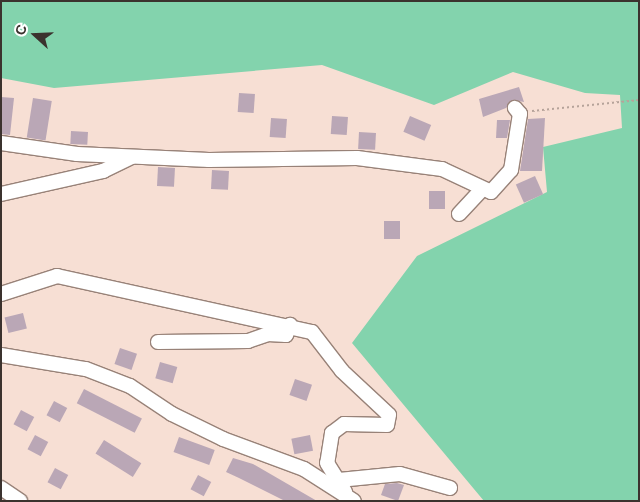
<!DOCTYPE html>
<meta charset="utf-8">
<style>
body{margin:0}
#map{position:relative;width:640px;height:502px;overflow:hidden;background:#f7dfd4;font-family:Helvetica,sans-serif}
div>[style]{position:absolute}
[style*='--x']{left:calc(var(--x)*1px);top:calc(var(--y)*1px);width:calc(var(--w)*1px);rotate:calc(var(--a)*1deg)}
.green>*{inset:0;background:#83d3ad}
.building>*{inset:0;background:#baa7b6;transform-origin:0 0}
.path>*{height:2px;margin-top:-1px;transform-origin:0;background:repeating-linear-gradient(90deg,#b6a39a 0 2.5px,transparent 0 5px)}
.roads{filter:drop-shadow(1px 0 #988278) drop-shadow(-1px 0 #988278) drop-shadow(0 1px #988278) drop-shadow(0 -1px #988278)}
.minor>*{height:14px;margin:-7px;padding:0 7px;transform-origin:7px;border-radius:7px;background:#fff}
span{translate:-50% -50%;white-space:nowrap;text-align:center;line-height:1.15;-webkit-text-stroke:4px #fff;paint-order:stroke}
.frame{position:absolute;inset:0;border:2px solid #3b322e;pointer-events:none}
.north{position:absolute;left:10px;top:10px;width:50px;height:50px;-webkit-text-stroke:4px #fff;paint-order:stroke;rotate:290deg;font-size:14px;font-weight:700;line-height:20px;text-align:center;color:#3b322e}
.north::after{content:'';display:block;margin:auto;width:18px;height:22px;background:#3b322e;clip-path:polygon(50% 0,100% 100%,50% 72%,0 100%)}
</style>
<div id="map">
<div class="green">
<i style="clip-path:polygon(1px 1px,639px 1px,639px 501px,484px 501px,352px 343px,417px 256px,547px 192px,543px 147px,622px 128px,620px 95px,585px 93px,513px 72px,434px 105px,322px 65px,54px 88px,1px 78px)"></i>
</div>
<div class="building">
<i style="clip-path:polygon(519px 87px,524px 102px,513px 100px,506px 108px,483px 117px,479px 99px)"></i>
<i style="left:239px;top:93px;width:16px;height:19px;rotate:4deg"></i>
<i style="clip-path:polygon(1px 97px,14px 98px,10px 135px,1px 134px)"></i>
<i style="left:33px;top:98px;width:19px;height:40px;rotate:9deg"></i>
<i style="left:332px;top:116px;width:16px;height:18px;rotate:4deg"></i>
<i style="left:410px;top:116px;width:23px;height:17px;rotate:23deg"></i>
<i style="left:271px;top:118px;width:16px;height:19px;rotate:4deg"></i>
<i style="clip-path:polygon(545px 118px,542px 171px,520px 171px,528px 119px)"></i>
<i style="clip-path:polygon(497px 120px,510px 120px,507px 138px,496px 138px)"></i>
<i style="left:71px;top:131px;width:17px;height:13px;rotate:3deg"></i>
<i style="left:359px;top:132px;width:17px;height:17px;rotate:3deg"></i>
<i style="left:158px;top:167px;width:17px;height:19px;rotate:3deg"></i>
<i style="left:212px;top:170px;width:17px;height:19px;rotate:3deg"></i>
<i style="left:535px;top:176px;width:20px;height:21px;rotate:66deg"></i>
<i style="left:429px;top:191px;width:16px;height:18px"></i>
<i style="left:384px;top:221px;width:16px;height:18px"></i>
<i style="left:23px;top:313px;width:16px;height:19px;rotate:76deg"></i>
<i style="left:120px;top:348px;width:18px;height:17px;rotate:19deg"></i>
<i style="left:160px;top:362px;width:18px;height:17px;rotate:16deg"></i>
<i style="left:295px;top:379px;width:18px;height:17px;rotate:19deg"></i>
<i style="left:84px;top:389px;width:65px;height:16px;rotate:27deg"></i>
<i style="left:54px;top:401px;width:15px;height:16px;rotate:28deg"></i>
<i style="left:21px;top:410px;width:15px;height:16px;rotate:28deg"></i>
<i style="left:35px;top:435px;width:15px;height:16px;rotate:28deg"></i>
<i style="left:310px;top:435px;width:16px;height:19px;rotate:79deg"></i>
<i style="left:179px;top:437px;width:38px;height:16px;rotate:20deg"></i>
<i style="left:104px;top:440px;width:44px;height:16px;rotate:32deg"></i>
<i style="clip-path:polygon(233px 458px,253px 464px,317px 501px,285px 501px,239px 478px,226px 472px)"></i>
<i style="left:55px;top:468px;width:15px;height:16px;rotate:28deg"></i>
<i style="left:198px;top:475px;width:15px;height:16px;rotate:28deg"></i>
<i style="clip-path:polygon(397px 483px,404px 485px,398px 501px,381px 495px,385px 484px)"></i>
</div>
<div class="path">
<i style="--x:532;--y:111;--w:108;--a:-5.9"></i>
</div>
<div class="roads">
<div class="minor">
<i style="--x:1;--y:143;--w:77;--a:8.2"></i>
<i style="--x:77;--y:154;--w:132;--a:2.6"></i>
<i style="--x:209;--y:160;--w:148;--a:-0.8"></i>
<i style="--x:357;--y:158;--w:86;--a:7.4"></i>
<i style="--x:442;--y:169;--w:54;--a:25.1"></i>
<i style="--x:491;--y:192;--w:30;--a:-48"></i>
<i style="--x:511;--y:170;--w:57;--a:-80.9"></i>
<i style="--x:520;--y:114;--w:8;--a:-130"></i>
<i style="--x:1;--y:194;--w:105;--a:-12.7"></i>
<i style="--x:103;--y:171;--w:32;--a:-26"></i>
<i style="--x:459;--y:214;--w:34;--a:-47"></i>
<i style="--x:1;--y:294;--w:59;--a:-17.8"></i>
<i style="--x:57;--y:276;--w:261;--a:12.4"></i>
<i style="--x:312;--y:332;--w:49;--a:52.4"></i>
<i style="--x:342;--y:371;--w:64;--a:43.1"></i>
<i style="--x:389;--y:415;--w:10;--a:101"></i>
<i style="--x:387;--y:425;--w:43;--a:-178.7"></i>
<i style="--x:344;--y:424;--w:15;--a:143"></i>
<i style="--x:332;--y:433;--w:30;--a:99"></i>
<i style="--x:327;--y:463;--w:34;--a:58"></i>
<i style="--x:158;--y:342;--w:90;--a:-0.6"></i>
<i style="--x:248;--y:341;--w:21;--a:-19"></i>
<i style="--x:268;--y:334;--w:18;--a:3"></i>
<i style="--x:286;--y:335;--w:11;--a:-68"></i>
<i style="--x:1;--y:355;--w:86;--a:9.4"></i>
<i style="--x:86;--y:369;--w:47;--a:21.1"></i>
<i style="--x:130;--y:386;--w:50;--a:33.7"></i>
<i style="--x:172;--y:414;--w:57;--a:26.1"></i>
<i style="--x:223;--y:439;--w:86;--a:20.3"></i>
<i style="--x:304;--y:469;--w:59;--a:32.6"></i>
<i style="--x:339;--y:480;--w:61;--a:-5.6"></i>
<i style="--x:400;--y:474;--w:52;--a:15.6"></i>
<i style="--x:1;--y:488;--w:23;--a:34"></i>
</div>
</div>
<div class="frame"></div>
<div class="north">С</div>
</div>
